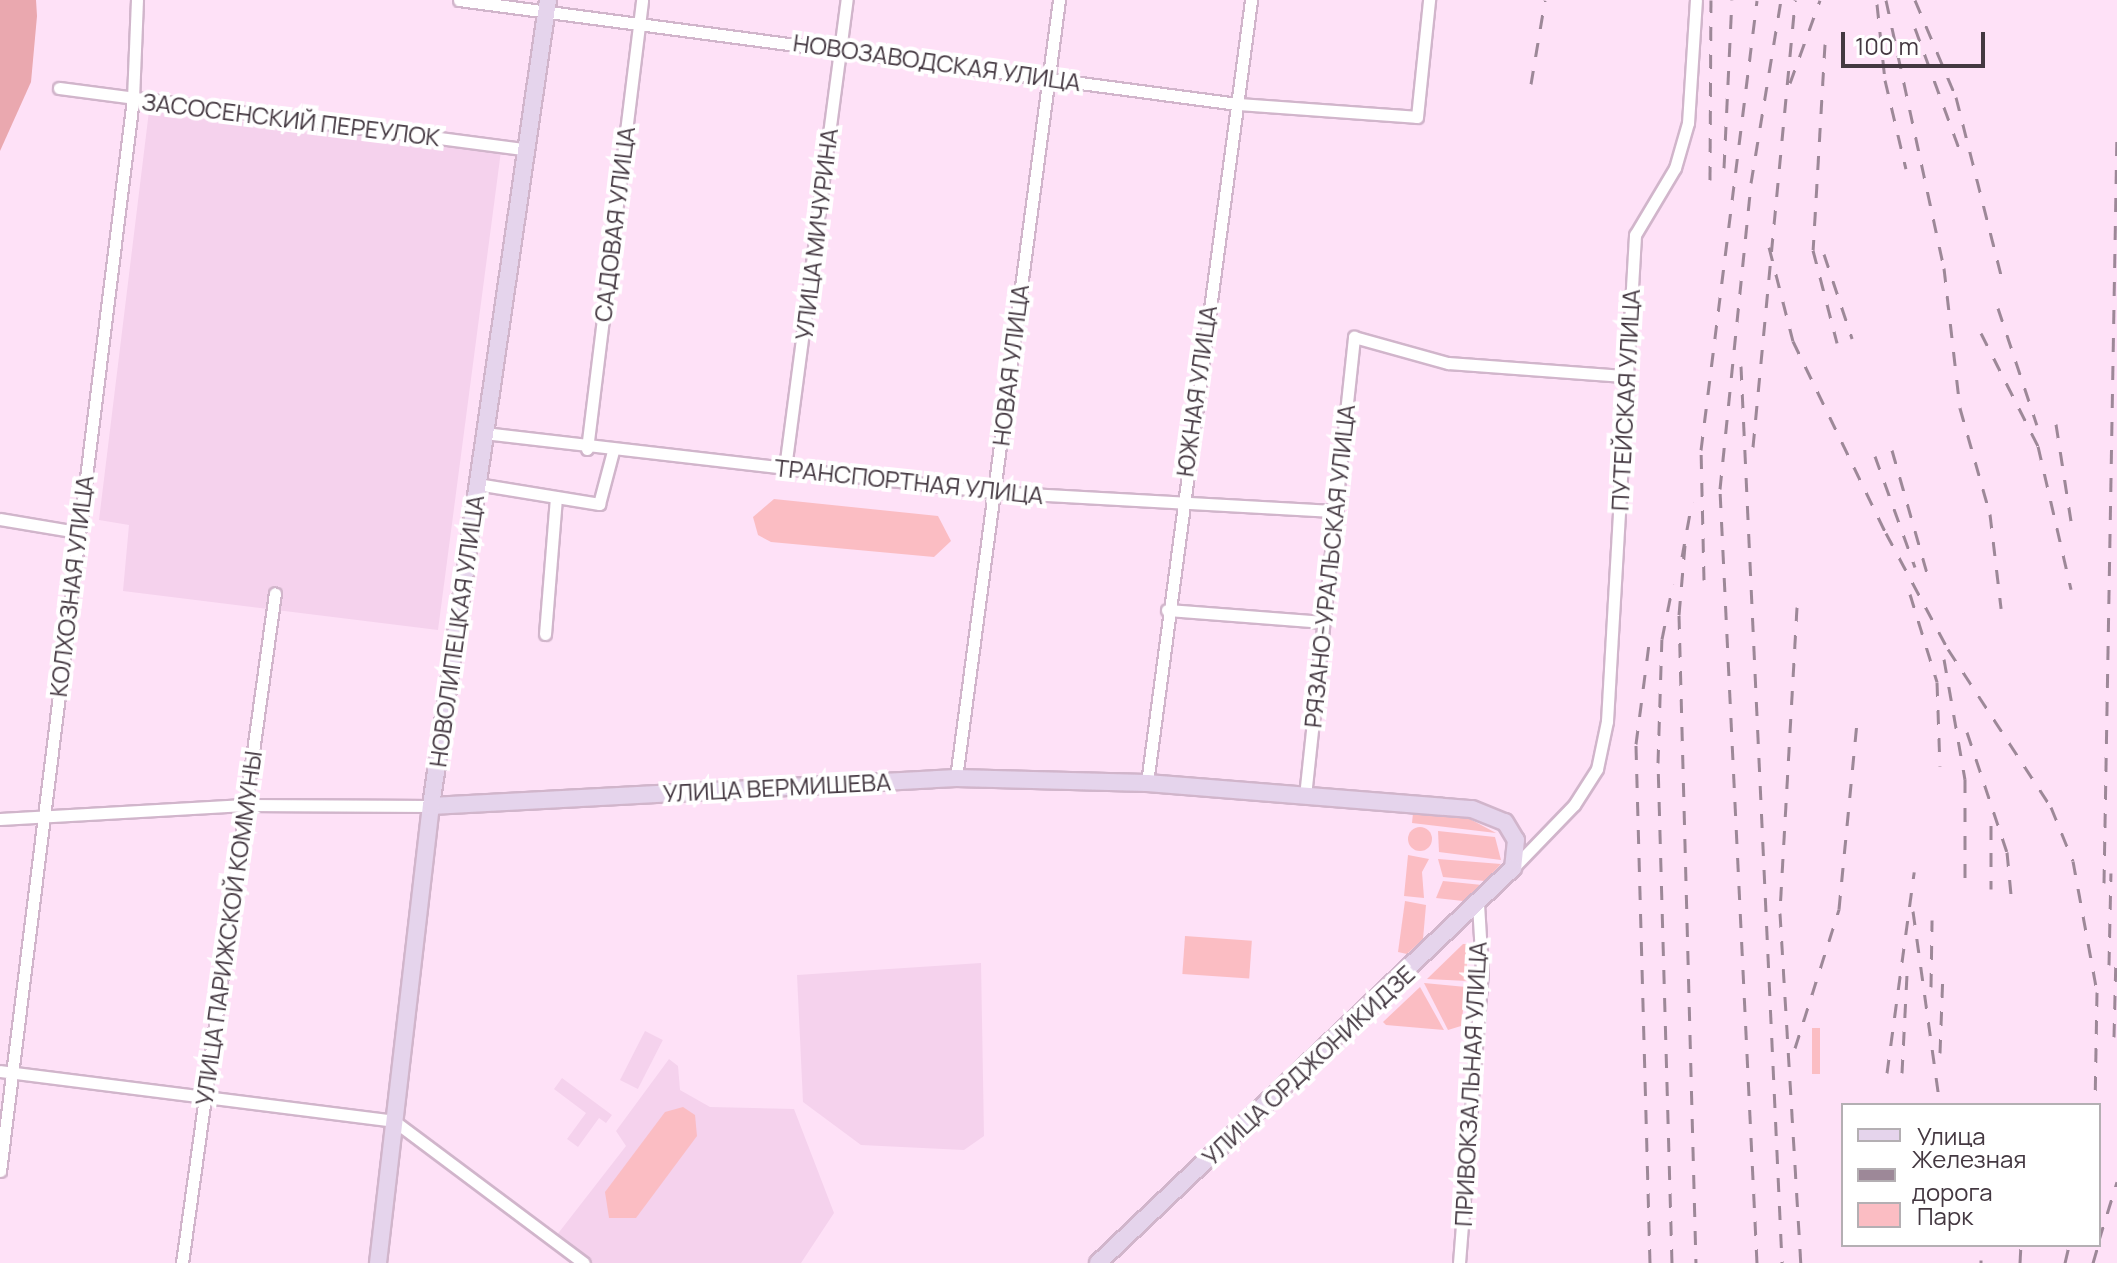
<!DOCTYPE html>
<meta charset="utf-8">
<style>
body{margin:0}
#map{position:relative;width:2117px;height:1263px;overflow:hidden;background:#fee1f7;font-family:Manrope,sans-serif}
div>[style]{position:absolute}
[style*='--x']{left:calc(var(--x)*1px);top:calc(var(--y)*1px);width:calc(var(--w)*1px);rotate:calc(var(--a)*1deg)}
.built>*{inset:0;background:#f5d2ed;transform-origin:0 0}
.green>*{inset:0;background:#fbbdc3;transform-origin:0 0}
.round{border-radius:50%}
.forest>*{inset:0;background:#eaa8af}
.roads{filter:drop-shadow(2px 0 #d1b5cb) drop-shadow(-2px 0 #d1b5cb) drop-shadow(0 2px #d1b5cb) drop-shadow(0 -2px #d1b5cb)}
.street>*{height:11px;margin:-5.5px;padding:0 5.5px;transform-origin:5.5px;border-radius:5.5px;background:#fff}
.secondary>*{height:16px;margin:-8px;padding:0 8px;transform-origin:8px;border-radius:8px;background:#e5d4ec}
.rail>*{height:3px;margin-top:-1.5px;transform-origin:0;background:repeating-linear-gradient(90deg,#9d8898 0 14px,transparent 0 28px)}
span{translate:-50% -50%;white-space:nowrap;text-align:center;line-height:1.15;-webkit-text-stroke:8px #fff;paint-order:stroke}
.street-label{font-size:24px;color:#443841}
.legend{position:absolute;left:1841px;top:1103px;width:260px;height:144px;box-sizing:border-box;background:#fff;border:2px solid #b4afb3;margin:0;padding:10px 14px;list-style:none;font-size:24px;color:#443841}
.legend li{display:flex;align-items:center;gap:16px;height:40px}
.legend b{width:40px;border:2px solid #b4afb3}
.scale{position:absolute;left:1841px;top:32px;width:144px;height:36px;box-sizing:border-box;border:4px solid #443841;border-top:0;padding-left:10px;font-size:24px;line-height:28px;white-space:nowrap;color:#443841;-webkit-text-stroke:6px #fff;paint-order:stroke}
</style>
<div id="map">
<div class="built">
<i style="clip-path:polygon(149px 111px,501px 151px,438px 630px,123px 591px,129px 525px,99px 520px)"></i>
<i style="clip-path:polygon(981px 963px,984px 1136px,964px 1150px,861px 1145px,803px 1102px,797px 975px)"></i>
<i style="left:645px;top:1031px;width:20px;height:55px;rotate:27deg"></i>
<i style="clip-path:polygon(669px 1059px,678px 1066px,680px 1090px,710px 1107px,794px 1109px,834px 1213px,801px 1263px,584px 1263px,553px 1240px,626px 1146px,616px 1131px)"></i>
<i style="clip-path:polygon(562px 1078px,612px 1115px,606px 1123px,599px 1118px,578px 1147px,567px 1139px,586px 1113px,554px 1089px)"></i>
</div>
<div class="green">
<i style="clip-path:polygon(774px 499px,938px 516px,951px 541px,934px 557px,771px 542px,758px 535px,753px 517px)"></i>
<i style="clip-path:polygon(1413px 813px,1468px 818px,1496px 833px,1412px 823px)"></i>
<i class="round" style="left:1408px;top:827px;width:24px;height:24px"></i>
<i style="clip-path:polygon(1438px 831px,1495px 837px,1501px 860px,1439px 852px)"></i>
<i style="clip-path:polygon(1408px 855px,1429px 859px,1422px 872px,1424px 898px,1404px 896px)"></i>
<i style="clip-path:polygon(1438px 859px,1501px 864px,1485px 881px,1443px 877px)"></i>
<i style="clip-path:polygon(1443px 881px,1482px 885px,1463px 901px,1436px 898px)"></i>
<i style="clip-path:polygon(1405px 901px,1426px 905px,1423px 939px,1407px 954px,1398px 952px)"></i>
<i style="left:1185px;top:936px;width:67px;height:38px;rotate:4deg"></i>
<i style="clip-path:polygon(1467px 944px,1467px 981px,1427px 979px,1463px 944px)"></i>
<i style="clip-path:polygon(1424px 983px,1466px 987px,1461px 1026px,1448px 1030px)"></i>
<i style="clip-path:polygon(1420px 987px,1444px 1030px,1386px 1025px,1383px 1022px)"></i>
<i style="left:1812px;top:1028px;width:8px;height:46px"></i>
<i style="clip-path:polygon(683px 1107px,695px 1115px,697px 1136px,636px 1218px,609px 1218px,605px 1192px,665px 1112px)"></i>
</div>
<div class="forest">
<i style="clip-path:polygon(0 0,36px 0,37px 16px,31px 82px,0 151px)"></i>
</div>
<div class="roads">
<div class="street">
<i style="--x:459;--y:0;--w:785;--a:7.61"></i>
<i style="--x:1237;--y:104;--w:180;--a:4.1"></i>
<i style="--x:1417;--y:117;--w:118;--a:-84.1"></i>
<i style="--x:59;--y:88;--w:468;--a:7.5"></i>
<i style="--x:484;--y:433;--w:513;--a:6.6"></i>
<i style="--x:994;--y:492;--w:343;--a:3.2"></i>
<i style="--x:587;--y:449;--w:452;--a:-83"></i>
<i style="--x:785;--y:468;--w:472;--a:-82.5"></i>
<i style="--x:477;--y:484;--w:124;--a:9.3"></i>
<i style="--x:599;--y:504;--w:55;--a:-75.2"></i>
<i style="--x:0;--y:519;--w:78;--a:9.6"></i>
<i style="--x:1167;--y:610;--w:155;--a:4.4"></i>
<i style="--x:545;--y:634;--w:137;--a:-85.4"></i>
<i style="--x:956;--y:778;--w:785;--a:-82.46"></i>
<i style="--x:1147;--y:783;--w:790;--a:-82.43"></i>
<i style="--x:1305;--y:796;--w:462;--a:-83.9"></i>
<i style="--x:1354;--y:337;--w:98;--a:15.5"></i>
<i style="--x:1448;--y:363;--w:176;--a:4.2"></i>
<i style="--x:0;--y:819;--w:245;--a:-3.3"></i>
<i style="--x:245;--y:805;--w:186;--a:0.3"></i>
<i style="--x:1516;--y:865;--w:83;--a:-46"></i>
<i style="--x:1574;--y:805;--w:43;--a:-57.4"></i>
<i style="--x:1597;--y:769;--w:49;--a:-78.2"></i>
<i style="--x:1607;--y:721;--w:487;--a:-86.7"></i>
<i style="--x:1635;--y:235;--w:78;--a:-59.2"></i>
<i style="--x:1675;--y:168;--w:47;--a:-73.9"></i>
<i style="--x:1688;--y:123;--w:123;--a:-86.3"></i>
<i style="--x:0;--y:1071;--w:397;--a:7.2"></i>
<i style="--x:394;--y:1121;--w:237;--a:36.8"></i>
<i style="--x:0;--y:1171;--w:1080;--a:-82.93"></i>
<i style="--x:133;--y:99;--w:99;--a:-87.7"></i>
<i style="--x:182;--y:1263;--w:676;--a:-82.1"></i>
<i style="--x:1459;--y:1263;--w:293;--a:-85.5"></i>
<i style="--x:1482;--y:971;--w:67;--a:-93.4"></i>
</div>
<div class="secondary">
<i style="--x:431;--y:806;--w:526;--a:-3.05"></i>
<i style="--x:956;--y:778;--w:191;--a:1.5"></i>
<i style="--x:1147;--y:783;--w:326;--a:4.6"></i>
<i style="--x:1472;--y:809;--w:35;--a:22"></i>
<i style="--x:1505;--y:822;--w:21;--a:59"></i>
<i style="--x:1516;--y:840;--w:28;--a:96"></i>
<i style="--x:1513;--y:868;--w:573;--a:136.41"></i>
<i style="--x:378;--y:1263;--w:460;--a:-83.4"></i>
<i style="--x:431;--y:806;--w:814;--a:-81.74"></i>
</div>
</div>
<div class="rail">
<i style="--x:1886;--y:0;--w:274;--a:77.8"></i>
<i style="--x:1944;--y:268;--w:141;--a:83.5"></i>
<i style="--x:1960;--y:408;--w:110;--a:74.2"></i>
<i style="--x:1990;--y:514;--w:95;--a:83.3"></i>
<i style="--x:1915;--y:0;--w:105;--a:67.1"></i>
<i style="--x:1956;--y:97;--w:188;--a:75.8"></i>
<i style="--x:1877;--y:4;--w:76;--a:84"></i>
<i style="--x:1885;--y:80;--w:91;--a:76.7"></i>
<i style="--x:1915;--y:28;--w:128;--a:69.9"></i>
<i style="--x:1825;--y:44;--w:206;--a:93.3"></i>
<i style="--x:1813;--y:250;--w:96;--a:75.5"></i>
<i style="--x:1790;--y:83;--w:88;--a:-70.1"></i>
<i style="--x:1531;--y:84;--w:85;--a:-80.5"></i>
<i style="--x:1724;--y:168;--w:168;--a:-87.3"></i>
<i style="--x:1710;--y:180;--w:180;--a:-89.7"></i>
<i style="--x:1769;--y:247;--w:97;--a:75.7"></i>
<i style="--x:1793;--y:341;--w:213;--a:64.2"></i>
<i style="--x:1886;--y:533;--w:132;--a:61.9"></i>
<i style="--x:1948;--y:649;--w:189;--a:56.9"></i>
<i style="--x:2051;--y:807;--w:58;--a:67.8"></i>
<i style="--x:2073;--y:861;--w:133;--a:79.6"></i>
<i style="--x:2097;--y:992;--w:113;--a:91"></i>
<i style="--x:1824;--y:254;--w:89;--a:71.6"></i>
<i style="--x:1998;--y:308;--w:123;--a:71.6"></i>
<i style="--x:1981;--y:333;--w:127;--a:63.2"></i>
<i style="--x:2038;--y:446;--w:147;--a:77"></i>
<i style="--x:1741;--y:366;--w:898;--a:87.38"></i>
<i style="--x:2056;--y:424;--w:98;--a:81.2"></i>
<i style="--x:1753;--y:447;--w:449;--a:-84.6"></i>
<i style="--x:1892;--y:450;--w:128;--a:74.1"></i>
<i style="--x:1875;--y:456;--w:118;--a:70.2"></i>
<i style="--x:1685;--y:545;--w:70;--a:94.9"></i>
<i style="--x:1679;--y:615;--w:648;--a:88.5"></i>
<i style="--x:1682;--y:557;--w:56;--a:-79.7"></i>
<i style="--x:1704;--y:580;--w:130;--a:-91.3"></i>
<i style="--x:1701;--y:450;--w:453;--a:-82.9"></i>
<i style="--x:1910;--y:594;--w:92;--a:72.9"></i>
<i style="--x:1937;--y:682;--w:84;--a:88"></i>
<i style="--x:1797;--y:607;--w:306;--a:93.2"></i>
<i style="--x:1780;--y:913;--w:351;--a:86.6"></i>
<i style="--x:1944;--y:659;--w:122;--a:80.1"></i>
<i style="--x:1965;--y:779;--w:104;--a:90"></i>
<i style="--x:1967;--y:732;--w:126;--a:71.6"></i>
<i style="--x:2007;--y:852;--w:42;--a:84.6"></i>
<i style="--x:1991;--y:825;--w:64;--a:90"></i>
<i style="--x:2104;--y:883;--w:751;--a:-89.01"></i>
<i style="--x:1913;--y:911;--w:196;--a:82.1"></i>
<i style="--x:2109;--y:965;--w:92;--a:-88.8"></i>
<i style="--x:1931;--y:987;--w:67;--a:-89.1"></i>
<i style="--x:2114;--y:1037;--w:83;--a:-88.6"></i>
<i style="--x:1795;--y:1048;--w:146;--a:-72.4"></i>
<i style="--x:1839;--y:909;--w:187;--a:-84.5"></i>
<i style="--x:1940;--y:1053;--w:82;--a:-87.9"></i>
<i style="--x:1887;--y:1073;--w:203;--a:-82.3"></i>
<i style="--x:1902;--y:1073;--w:100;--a:-87.1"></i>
<i style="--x:2099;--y:1240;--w:61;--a:-72.8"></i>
<i style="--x:1650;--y:1263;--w:519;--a:-91.55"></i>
<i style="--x:1636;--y:744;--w:109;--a:-82.6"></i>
<i style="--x:1672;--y:1263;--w:500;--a:-91.6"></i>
<i style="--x:1658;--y:763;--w:124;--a:-88.2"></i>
<i style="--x:1662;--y:639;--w:56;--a:-78.7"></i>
<i style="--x:1757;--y:1263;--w:775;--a:-92.74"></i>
<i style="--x:1720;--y:489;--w:308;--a:-84.2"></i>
<i style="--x:1751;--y:183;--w:185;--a:-80.7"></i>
<i style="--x:1981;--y:1263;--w:3;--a:-90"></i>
<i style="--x:2020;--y:1263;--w:18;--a:-87"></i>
<i style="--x:2065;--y:1263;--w:18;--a:-77"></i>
<i style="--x:2093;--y:1263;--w:19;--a:-74"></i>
</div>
<div class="street-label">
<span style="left:937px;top:62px;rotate:8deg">НОВОЗАВОДСКАЯ УЛИЦА</span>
<span style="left:291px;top:119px;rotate:7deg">ЗАСОСЕНСКИЙ ПЕРЕУЛОК</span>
<span style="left:614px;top:224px;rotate:-83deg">САДОВАЯ УЛИЦА</span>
<span style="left:816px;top:234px;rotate:-83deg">УЛИЦА МИЧУРИНА</span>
<span style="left:1010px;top:365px;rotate:-83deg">НОВАЯ УЛИЦА</span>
<span style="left:1196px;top:391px;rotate:-82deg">ЮЖНАЯ УЛИЦА</span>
<span style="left:1625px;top:400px;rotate:-87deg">ПУТЕЙСКАЯ УЛИЦА</span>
<span style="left:909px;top:481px;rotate:6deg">ТРАНСПОРТНАЯ УЛИЦА</span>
<span style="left:1329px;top:566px;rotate:-84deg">РЯЗАНО-УРАЛЬСКАЯ УЛИЦА</span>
<span style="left:71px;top:586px;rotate:-83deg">КОЛХОЗНАЯ УЛИЦА</span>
<span style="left:456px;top:631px;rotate:-82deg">НОВОЛИПЕЦКАЯ УЛИЦА</span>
<span style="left:777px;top:787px;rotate:-3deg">УЛИЦА ВЕРМИШЕВА</span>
<span style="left:228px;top:928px;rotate:-82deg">УЛИЦА ПАРИЖСКОЙ КОММУНЫ</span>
<span style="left:1308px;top:1065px;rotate:-43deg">УЛИЦА ОРДЖОНИКИДЗЕ</span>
<span style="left:1470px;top:1084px;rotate:-87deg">ПРИВОКЗАЛЬНАЯ УЛИЦА</span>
</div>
<ul class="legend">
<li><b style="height:10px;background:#e5d4ec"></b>Улица</li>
<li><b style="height:10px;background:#9d8898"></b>Железная дорога</li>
<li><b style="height:22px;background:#fbbdc3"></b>Парк</li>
</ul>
<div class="scale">100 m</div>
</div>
